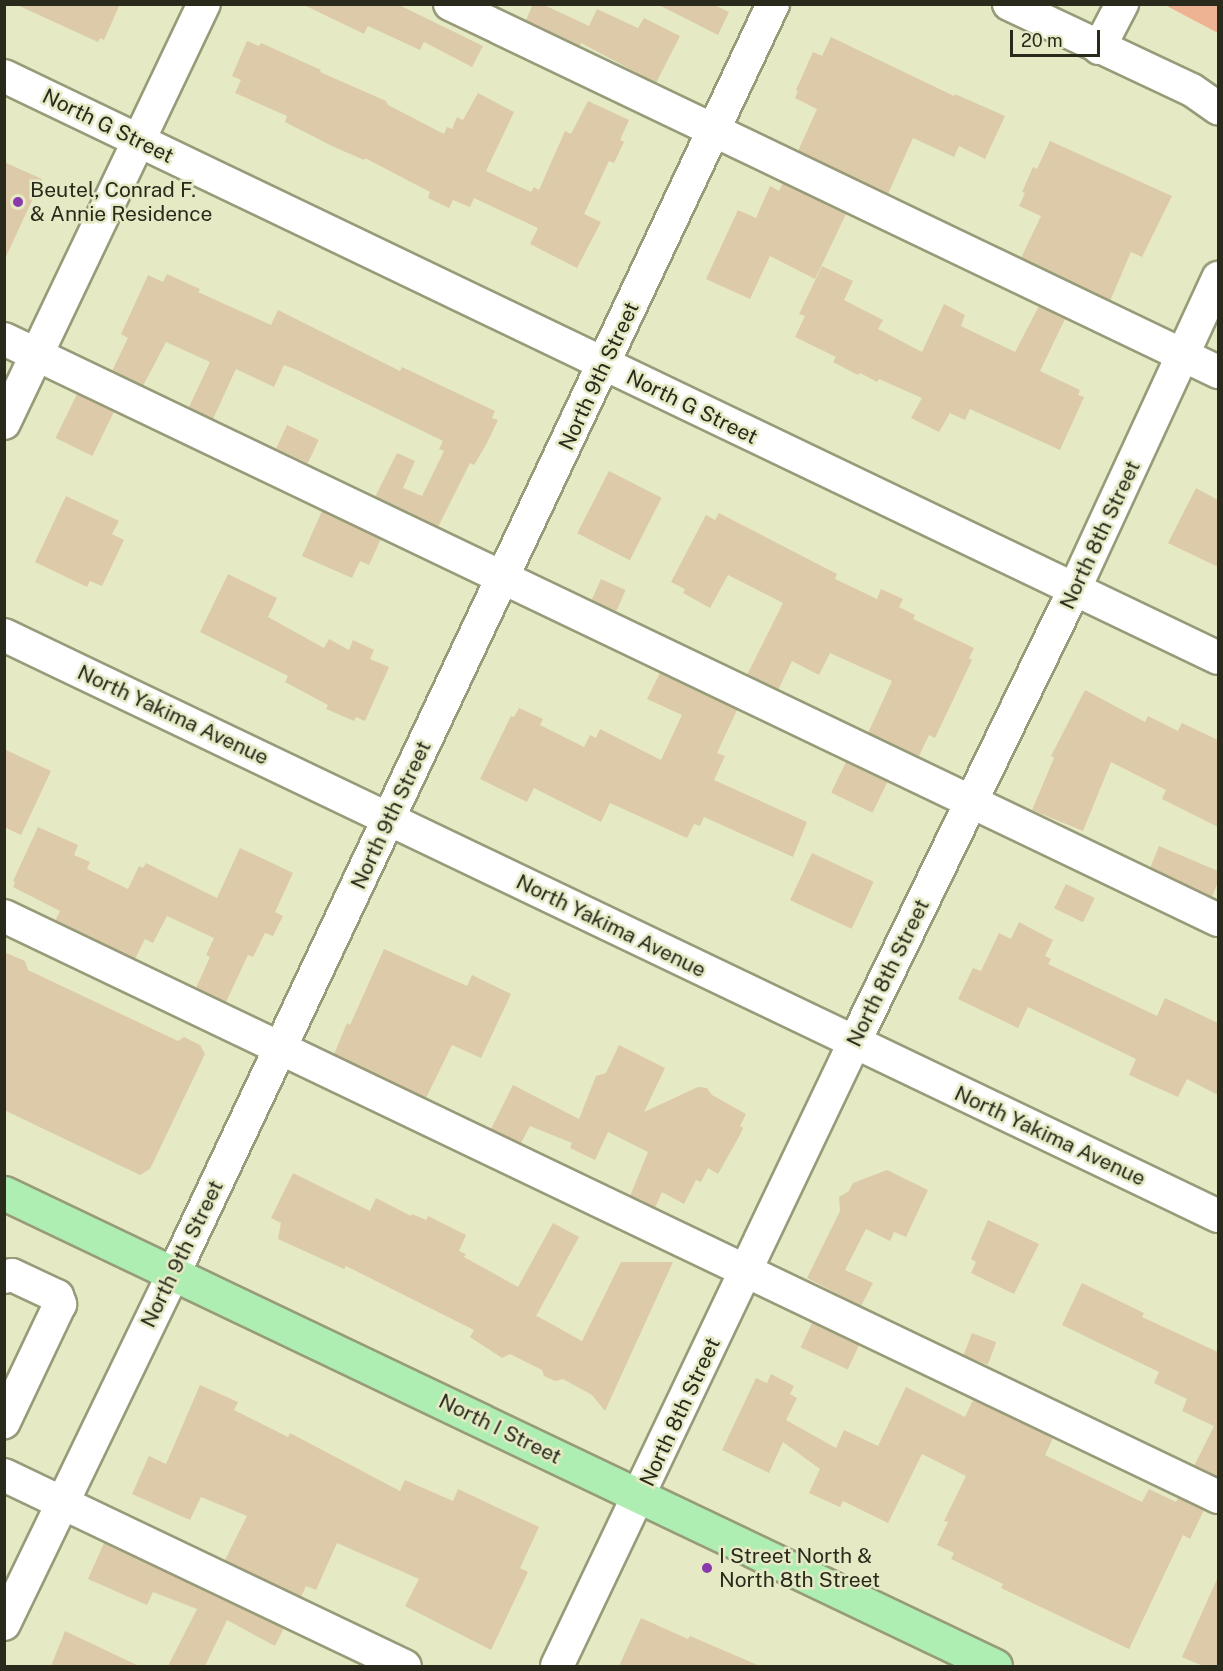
<!DOCTYPE html>
<style>
body{margin:0}
#map{position:relative;width:1223px;height:1671px;overflow:hidden;background:#e5eac5;font-family:"Public Sans",sans-serif}
div>[style]{position:absolute}
[style*='--x']{left:calc(var(--x)*1px);top:calc(var(--y)*1px);width:calc(var(--w)*1px);rotate:calc(var(--a)*1deg)}
.green>*{inset:0;background:#eeb393}
.building>*{inset:0;background:#ddcaa9;transform-origin:0 0}
.roads{filter:drop-shadow(2px 0 #979b79) drop-shadow(-2px 0 #979b79) drop-shadow(0 2px #979b79) drop-shadow(0 -2px #979b79)}
.minor>*{height:32px;margin:-16px;padding:0 16px;transform-origin:16px;border-radius:16px;background:#fff}
.major>*{height:33px;margin:-16.5px;padding:0 16.5px;transform-origin:16.5px;border-radius:16.5px;background:#aeeeb3}
.dots>*{width:16px;height:16px;translate:-50% -50%;box-sizing:border-box;border:3px solid #e5eac5;border-radius:50%}
span{translate:-50% -50%;white-space:nowrap;text-align:center;line-height:1.15;-webkit-text-stroke:5px #e5eac5;paint-order:stroke}
.street-label{font-size:21px;color:#292a1c}
.poi-label{font-size:21px;color:#292a1c}
.left{translate:0 -50%;text-align:left}
.frame{position:absolute;inset:0;border:6px solid #292a1c;pointer-events:none}
.scale{position:absolute;left:1010px;top:30px;width:90px;height:27px;box-sizing:border-box;border:3px solid #292a1c;border-top:0;padding-left:8px;font-size:18px;line-height:21px;white-space:nowrap;color:#292a1c;-webkit-text-stroke:4px #e5eac5;paint-order:stroke}
</style>
<div id="map">
<div class="green">
<i style="clip-path:polygon(1165px 5px,1218px 5px,1218px 33px)"></i>
</div>
<div class="building">
<i style="clip-path:polygon(15px 4px,120px 4px,104px 40px,100px 38px,98px 42px)"></i>
<i style="clip-path:polygon(302px 4px,397px 4px,483px 46px,472px 67px,424px 42px,420px 50px,368px 26px,364px 34px)"></i>
<i style="clip-path:polygon(533px 4px,542px 4px,589px 26px,597px 9px,638px 28px,644px 18px,680px 36px,656px 83px,581px 43px,580px 46px,526px 20px)"></i>
<i style="clip-path:polygon(657px 4px,712px 4px,729px 12px,718px 35px)"></i>
<i style="clip-path:polygon(831px 37px,954px 96px,955px 94px,1005px 116px,985px 159px,959px 146px,954px 157px,913px 138px,888px 194px,798px 151px,817px 109px,795px 98px,798px 91px,796px 90px,813px 52px,822px 56px)"></i>
<i style="clip-path:polygon(247px 41px,259px 46px,261px 43px,321px 70px,320px 72px,386px 101px,388px 105px,444px 134px,447px 127px,452px 129px,457px 117px,463px 120px,478px 93px,514px 112px,486px 171px,531px 192px,534px 187px,539px 190px,565px 131px,571px 134px,588px 101px,629px 120px,620px 140px,624px 142px,614px 163px,609px 161px,584px 214px,601px 222px,577px 268px,530px 244px,538px 228px,474px 198px,470px 207px,453px 200px,449px 208px,428px 198px,430px 192px,365px 158px,364px 160px,332px 146px,285px 122px,287px 116px,235px 93px,241px 80px,232px 76px)"></i>
<i style="clip-path:polygon(1050px 141px,1172px 196px,1142px 257px,1131px 252px,1110px 301px,1021px 258px,1041px 216px,1019px 206px,1025px 193px,1022px 192px,1033px 167px,1037px 169px)"></i>
<i style="clip-path:polygon(4px 162px,42px 179px,4px 261px)"></i>
<i style="clip-path:polygon(783px 183px,846px 214px,815px 279px,770px 256px,750px 299px,706px 279px,738px 210px,756px 218px,770px 186px,779px 191px)"></i>
<i style="clip-path:polygon(822px 266px,853px 281px,844px 300px,883px 320px,878px 329px,922px 352px,944px 304px,965px 315px,961px 326px,1015px 352px,1039px 306px,1065px 319px,1040px 371px,1080px 390px,1078px 395px,1084px 397px,1060px 450px,970px 409px,965px 420px,950px 413px,939px 432px,911px 418px,922px 398px,879px 379px,877px 382px,860px 373px,858px 375px,833px 362px,836px 357px,795px 337px,805px 316px,799px 314px)"></i>
<i style="clip-path:polygon(167px 274px,200px 289px,198px 292px,271px 325px,278px 310px,400px 371px,402px 367px,495px 411px,492px 418px,498px 420px,486px 445px,474px 465px,470px 463px,438px 527px,375px 497px,397px 453px,415px 461px,403px 488px,422px 496px,444px 451px,439px 449px,443px 441px,297px 370px,284px 365px,274px 387px,236px 369px,213px 419px,189px 407px,210px 362px,166px 342px,143px 386px,112px 371px,128px 338px,121px 334px,148px 275px,163px 282px)"></i>
<i style="left:77px;top:394px;width:41px;height:49px;rotate:26deg"></i>
<i style="left:287px;top:425px;width:35px;height:26px;rotate:25deg"></i>
<i style="left:609px;top:471px;width:59px;height:70px;rotate:27deg"></i>
<i style="clip-path:polygon(1196px 488px,1218px 500px,1218px 567px,1168px 543px)"></i>
<i style="clip-path:polygon(66px 496px,119px 521px,112px 534px,124px 540px,102px 586px,90px 581px,87px 587px,35px 562px)"></i>
<i style="clip-path:polygon(322px 511px,381px 539px,369px 565px,360px 561px,352px 578px,302px 556px)"></i>
<i style="clip-path:polygon(719px 513px,837px 574px,835px 579px,877px 599px,881px 589px,903px 599px,899px 607px,915px 615px,913px 619px,974px 648px,969px 658px,972px 660px,935px 738px,929px 735px,919px 756px,868px 733px,892px 681px,830px 653px,819px 675px,792px 661px,778px 690px,747px 675px,783px 603px,728px 575px,710px 608px,683px 593px,685px 589px,671px 582px,706px 515px,715px 520px)"></i>
<i style="clip-path:polygon(228px 574px,277px 598px,268px 617px,324px 648px,329px 639px,349px 650px,353px 640px,374px 650px,370px 659px,389px 667px,365px 721px,356px 717px,354px 721px,326px 709px,328px 705px,285px 682px,288px 676px,200px 632px)"></i>
<i style="left:601px;top:579px;width:27px;height:23px;rotate:24deg"></i>
<i style="clip-path:polygon(660px 673px,737px 710px,717px 753px,725px 756px,714px 780px,807px 822px,793px 857px,704px 817px,700px 826px,694px 824px,687px 838px,610px 803px,601px 822px,534px 788px,527px 802px,480px 779px,511px 716px,514px 717px,519px 708px,543px 719px,540px 725px,584px 747px,590px 735px,596px 738px,600px 729px,661px 760px,682px 715px,647px 699px)"></i>
<i style="clip-path:polygon(1085px 690px,1145px 722px,1148px 716px,1178px 731px,1182px 723px,1218px 740px,1218px 827px,1162px 799px,1166px 790px,1111px 762px,1083px 831px,1032px 810px,1054px 758px,1051px 756px)"></i>
<i style="clip-path:polygon(4px 749px,51px 771px,21px 835px,4px 827px)"></i>
<i style="left:846px;top:762px;width:46px;height:34px;rotate:26deg"></i>
<i style="clip-path:polygon(38px 827px,78px 845px,74px 855px,90px 862px,87px 869px,128px 889px,139px 866px,143px 868px,146px 863px,217px 898px,240px 848px,293px 873px,275px 912px,283px 916px,273px 936px,265px 933px,253px 957px,248px 955px,226px 1002px,196px 988px,210px 957px,206px 955px,214px 938px,167px 916px,153px 943px,145px 939px,135px 959px,55px 921px,60px 911px,13px 887px,15px 882px,13px 881px)"></i>
<i style="clip-path:polygon(1159px 846px,1218px 871px,1218px 882px,1212px 897px,1150px 868px)"></i>
<i style="left:812px;top:853px;width:68px;height:52px;rotate:25deg"></i>
<i style="left:1066px;top:884px;width:32px;height:27px;rotate:26deg"></i>
<i style="clip-path:polygon(1019px 922px,1053px 940px,1045px 956px,1051px 959px,1048px 964px,1157px 1016px,1165px 998px,1218px 1023px,1218px 1095px,1187px 1079px,1178px 1097px,1129px 1075px,1136px 1059px,1028px 1007px,1018px 1028px,958px 999px,973px 968px,981px 971px,999px 933px,1011px 939px)"></i>
<i style="clip-path:polygon(384px 949px,467px 986px,472px 975px,511px 994px,481px 1058px,452px 1045px,426px 1098px,334px 1054px,347px 1023px,350px 1025px)"></i>
<i style="clip-path:polygon(4px 952px,25px 961px,28px 970px,178px 1041px,184px 1037px,200px 1045px,205px 1054px,150px 1169px,140px 1175px,4px 1110px)"></i>
<i style="clip-path:polygon(619px 1045px,665px 1068px,644px 1112px,698px 1087px,707px 1088px,712px 1095px,746px 1114px,740px 1126px,743px 1128px,740px 1135px,718px 1174px,708px 1168px,701px 1182px,696px 1180px,684px 1204px,662px 1192px,655px 1208px,630px 1196px,648px 1152px,608px 1132px,595px 1160px,570px 1148px,572px 1143px,530px 1126px,521px 1143px,491px 1129px,513px 1085px,579px 1119px,596px 1076px,606px 1073px)"></i>
<i style="clip-path:polygon(887px 1170px,928px 1190px,906px 1237px,894px 1232px,890px 1241px,866px 1229px,845px 1270px,873px 1283px,861px 1306px,807px 1278px,840px 1211px,839px 1197px,849px 1191px,853px 1183px)"></i>
<i style="clip-path:polygon(293px 1173px,370px 1211px,376px 1198px,411px 1216px,412px 1214px,426px 1220px,428px 1216px,466px 1235px,459px 1251px,466px 1254px,464px 1257px,518px 1287px,553px 1223px,579px 1237px,535px 1318px,537px 1316px,582px 1341px,621px 1262px,673px 1262px,605px 1411px,592px 1395px,563px 1379px,555px 1381px,544px 1376px,542px 1370px,510px 1354px,502px 1358px,470px 1337px,474px 1330px,346px 1266px,344px 1269px,278px 1239px,281px 1223px,271px 1218px)"></i>
<i style="clip-path:polygon(988px 1220px,1039px 1244px,1014px 1294px,971px 1273px,976px 1262px,971px 1259px)"></i>
<i style="clip-path:polygon(1082px 1283px,1144px 1313px,1142px 1317px,1218px 1352px,1218px 1477px,1194px 1466px,1214px 1426px,1182px 1411px,1187px 1399px,1154px 1383px,1159px 1372px,1062px 1325px)"></i>
<i style="left:812px;top:1323px;width:52px;height:27px;rotate:25deg"></i>
<i style="left:972px;top:1333px;width:26px;height:24px;rotate:21deg"></i>
<i style="clip-path:polygon(771px 1374px,794px 1386px,790px 1394px,797px 1398px,786px 1420px,836px 1448px,844px 1430px,878px 1446px,906px 1387px,965px 1417px,973px 1400px,1053px 1438px,1045px 1455px,1142px 1502px,1149px 1489px,1176px 1502px,1178px 1498px,1204px 1510px,1190px 1539px,1183px 1535px,1129px 1649px,1001px 1588px,1003px 1584px,951px 1559px,954px 1553px,937px 1545px,948px 1522px,944px 1521px,966px 1476px,922px 1454px,888px 1523px,843px 1501px,840px 1507px,809px 1493px,820px 1469px,783px 1442px,769px 1473px,722px 1450px,756px 1378px,767px 1383px)"></i>
<i style="clip-path:polygon(200px 1385px,238px 1402px,234px 1410px,288px 1437px,290px 1433px,400px 1491px,405px 1480px,453px 1501px,458px 1489px,539px 1527px,520px 1568px,528px 1572px,491px 1650px,405px 1606px,419px 1579px,337px 1543px,316px 1590px,306px 1586px,301px 1597px,225px 1560px,247px 1516px,201px 1497px,190px 1520px,132px 1494px,149px 1456px,166px 1464px)"></i>
<i style="clip-path:polygon(104px 1543px,284px 1628px,275px 1646px,227px 1620px,205px 1666px,168px 1666px,197px 1609px,153px 1592px,147px 1605px,88px 1579px)"></i>
<i style="clip-path:polygon(1218px 1577px,1218px 1666px,1203px 1666px,1182px 1657px)"></i>
<i style="clip-path:polygon(641px 1618px,688px 1639px,690px 1636px,760px 1666px,619px 1666px)"></i>
<i style="clip-path:polygon(65px 1631px,139px 1666px,51px 1666px)"></i>
</div>
<div class="roads">
<div class="minor">
<i style="--x:450;--y:4;--w:852;--a:25.6"></i>
<i style="--x:1009;--y:4;--w:202;--a:25.2"></i>
<i style="--x:1192;--y:90;--w:32;--a:35"></i>
<i style="--x:1099;--y:48;--w:50;--a:-62.4"></i>
<i style="--x:4;--y:76;--w:1346;--a:25.61"></i>
<i style="--x:4;--y:339;--w:1346;--a:25.57"></i>
<i style="--x:4;--y:423;--w:464;--a:-64.5"></i>
<i style="--x:4;--y:635;--w:1346;--a:25.57"></i>
<i style="--x:4;--y:916;--w:1346;--a:25.57"></i>
<i style="--x:4;--y:1277;--w:8;--a:-14"></i>
<i style="--x:12;--y:1275;--w:50;--a:25"></i>
<i style="--x:57;--y:1296;--w:9;--a:69"></i>
<i style="--x:60;--y:1304;--w:131;--a:115.4"></i>
<i style="--x:4;--y:1475;--w:444;--a:25.5"></i>
<i style="--x:4;--y:1624;--w:390;--a:-64.2"></i>
<i style="--x:174;--y:1273;--w:1403;--a:-64.73"></i>
<i style="--x:557;--y:1666;--w:690;--a:-64.51"></i>
<i style="--x:854;--y:1043;--w:504;--a:-64.1"></i>
<i style="--x:1074;--y:590;--w:344;--a:-65.2"></i>
</div>
<div class="major">
<i style="--x:4;--y:1193;--w:1098;--a:25.51"></i>
</div>
</div>
<div class="dots">
<i style="left:18px;top:202px;background:#883aaa"></i>
<i style="left:707px;top:1568px;background:#883aaa"></i>
</div>
<div class="street-label">
<span style="left:108px;top:126px;rotate:26deg">North G Street</span>
<span style="left:599px;top:376px;rotate:-65deg">North 9th Street</span>
<span style="left:692px;top:407px;rotate:26deg">North G Street</span>
<span style="left:1100px;top:535px;rotate:-65deg">North 8th Street</span>
<span style="left:173px;top:715px;rotate:25deg">North Yakima Avenue</span>
<span style="left:391px;top:815px;rotate:-65deg">North 9th Street</span>
<span style="left:611px;top:926px;rotate:26deg">North Yakima Avenue</span>
<span style="left:888px;top:973px;rotate:-64deg">North 8th Street</span>
<span style="left:1050px;top:1136px;rotate:25deg">North Yakima Avenue</span>
<span style="left:182px;top:1254px;rotate:-64deg">North 9th Street</span>
<span style="left:680px;top:1412px;rotate:-65deg">North 8th Street</span>
<span style="left:500px;top:1429px;rotate:26deg">North I Street</span>
</div>
<div class="poi-label">
<span class="left" style="left:30px;top:202px">Beutel, Conrad F.<br>&amp; Annie Residence</span>
<span class="left" style="left:719px;top:1568px">I Street North &amp;<br>North 8th Street</span>
</div>
<div class="frame"></div>
<div class="scale">20 m</div>
</div>
